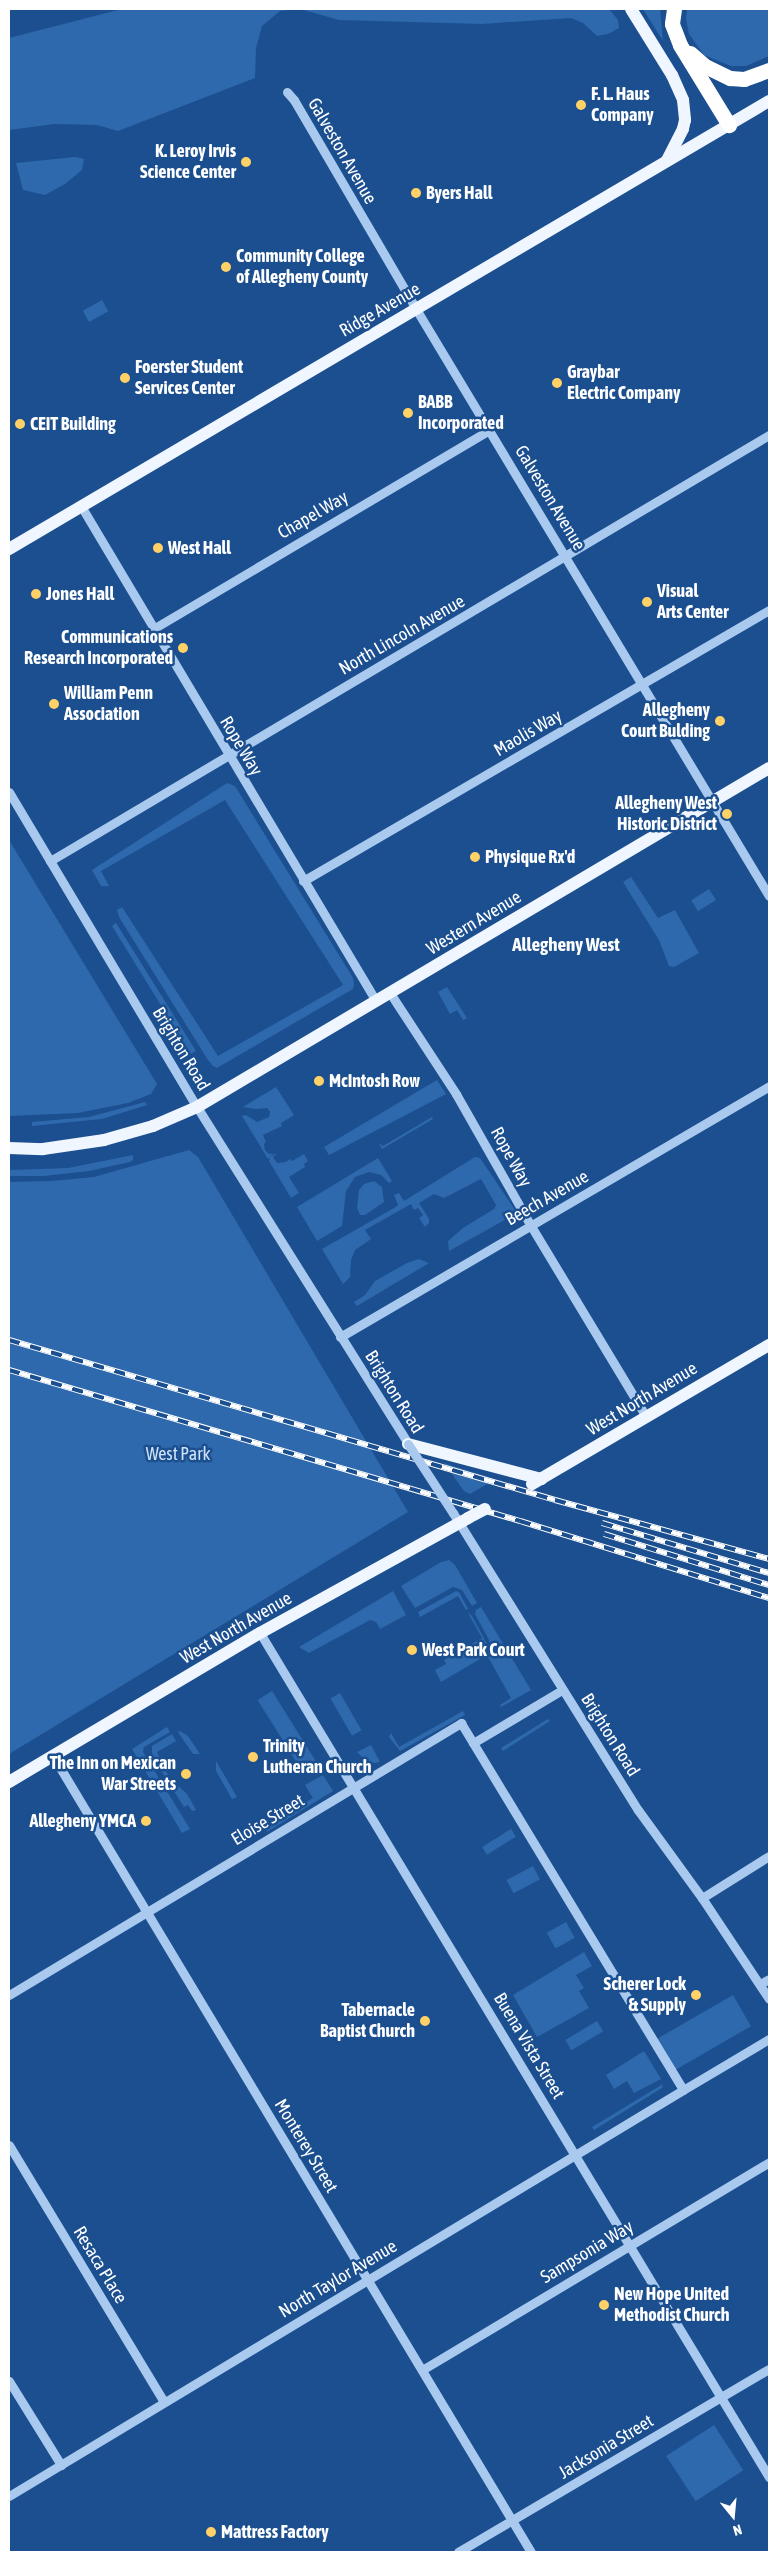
<!DOCTYPE html>
<style>
body{margin:0}
#map{position:relative;width:778px;height:2561px;overflow:hidden;background:#1b4f8f;font-family:"Asap Condensed",sans-serif}
div>[style]{position:absolute}
[style*='--x']{left:calc(var(--x)*1px);top:calc(var(--y)*1px);width:calc(var(--w)*1px);rotate:calc(var(--a)*1deg)}
.green>*{inset:0;background:#2e69ad;transform-origin:0 0}
.minor>*{height:9px;margin:-4.5px;padding:0 4.5px;transform-origin:4.5px;border-radius:4.5px;background:#a9c9ee}
.major>*{height:12px;margin:-6px;padding:0 6px;transform-origin:6px;border-radius:6px;background:#f0f6ff}
.highway>*{height:15px;margin:-7.5px;padding:0 7.5px;transform-origin:7.5px;border-radius:7.5px;background:#fff}
.rail>*{height:5.5px;margin-top:-2.75px;transform-origin:0;background:repeating-linear-gradient(90deg,#1b4f8f 0 11px,#fff 0 22px);box-sizing:border-box;border-block:1px solid #fff}
.minor-bridge>*{height:9px;margin:-4.5px;padding:0 4.5px;transform-origin:4.5px;border-radius:4.5px;background:#a9c9ee}
.major-bridge>*{height:12px;margin:-6px;padding:0 6px;transform-origin:6px;border-radius:6px;background:#f0f6ff}
.dots>*{width:14px;height:14px;translate:-50% -50%;box-sizing:border-box;border:2px solid #1b4f8f;border-radius:50%}
span{translate:-50% -50%;white-space:nowrap;text-align:center;line-height:1.15;-webkit-text-stroke:5px #1b4f8f;paint-order:stroke}
.poi-label{font-size:18px;color:#fff;font-weight:700}
.left{translate:0 -50%;text-align:left}
.right{translate:-100% -50%;text-align:right}
.street-label{font-size:18px;color:#fff}
.park-label{font-size:18px;color:#cfe3fa}
.neighbourhood-label{font-size:19px;color:#fff;font-weight:700}
.frame{position:absolute;inset:0;border:10px solid #fff;pointer-events:none}
.north{position:absolute;left:708px;top:2491px;width:50px;height:50px;-webkit-text-stroke:4px #1b4f8f;paint-order:stroke;rotate:163deg;font-size:14px;font-weight:700;line-height:20px;text-align:center;color:#fff}
.north::after{content:'';display:block;margin:auto;width:18px;height:22px;background:#fff;clip-path:polygon(50% 0,100% 100%,50% 72%,0 100%)}
</style>
<div id="map">
<div class="green">
<i style="clip-path:polygon(122px 9px,297px 9px,280px 11px,262px 26px,256px 48px,255px 78px,118px 131px,97px 125px,54px 124px,9px 130px,9px 38px)"></i>
<i style="clip-path:polygon(300px 9px,609px 9px,618px 20px,619px 28px,608px 34px,597px 36px,583px 23px,571px 18px,482px 24px,339px 20px)"></i>
<i style="clip-path:polygon(643px 9px,660px 9px,663px 41px)"></i>
<i style="clip-path:polygon(687px 9px,769px 9px,769px 56px,746px 66px,731px 66px,704px 55px,689px 34px,686px 19px)"></i>
<i style="clip-path:polygon(75px 157px,84px 159px,82px 170px,65px 184px,45px 195px,23px 190px,16px 163px)"></i>
<i style="left:102px;top:300px;width:13px;height:22px;rotate:61deg"></i>
<i style="clip-path:polygon(227px 783px,235px 786px,353px 978px,354px 984px,353px 989px,346px 993px,217px 1068px,213px 1066px,208px 1060px,119px 917px,117px 910px,122px 907px,218px 1056px,343px 985px,225px 800px,101px 871px,109px 886px,101px 886px,92px 870px)"></i>
<i style="clip-path:polygon(9px 840px,157px 1084px,151px 1094px,128px 1103px,78px 1113px,9px 1116px)"></i>
<i style="clip-path:polygon(631px 877px,658px 918px,675px 910px,699px 953px,674px 967px,669px 966px,659px 940px,623px 882px)"></i>
<i style="left:709px;top:889px;width:13px;height:21px;rotate:58deg"></i>
<i style="clip-path:polygon(116px 923px,196px 1051px,191px 1054px,112px 926px)"></i>
<i style="clip-path:polygon(447px 987px,467px 1018px,463px 1020px,457px 1010px,450px 1014px,438px 992px)"></i>
<i style="clip-path:polygon(437px 1080px,446px 1094px,329px 1155px,324px 1147px)"></i>
<i style="clip-path:polygon(276px 1087px,294px 1115px,281px 1123px,282px 1126px,263px 1135px,266px 1142px,264px 1144px,265px 1150px,269px 1154px,273px 1153px,271px 1156px,277px 1153px,273px 1157px,277px 1163px,286px 1162px,290px 1159px,292px 1161px,304px 1154px,308px 1161px,304px 1164px,305px 1167px,289px 1177px,299px 1193px,291px 1198px,269px 1161px,270px 1157px,268px 1159px,242px 1116px,246px 1115px,257px 1122px,269px 1117px,270px 1112px,267px 1108px,256px 1109px,243px 1107px)"></i>
<i style="clip-path:polygon(145px 1102px,147px 1105px,102px 1119px,32px 1126px,32px 1122px,89px 1117px)"></i>
<i style="clip-path:polygon(432px 1117px,433px 1119px,382px 1149px,379px 1143px,383px 1146px)"></i>
<i style="clip-path:polygon(189px 1150px,198px 1157px,408px 1512px,9px 1754px,9px 1182px,52px 1181px,94px 1177px)"></i>
<i style="clip-path:polygon(133px 1155px,133px 1160px,130px 1162px,89px 1171px,44px 1176px,9px 1176px,10px 1170px,68px 1168px)"></i>
<i style="clip-path:polygon(475px 1157px,480px 1158px,517px 1213px,449px 1251px,448px 1241px,463px 1228px,494px 1209px,496px 1205px,481px 1179px,444px 1198px,434px 1194px,419px 1203px,429px 1219px,429px 1223px,425px 1227px,419px 1218px,423px 1215px,418px 1208px,414px 1210px,411px 1204px,365px 1230px,371px 1239px,355px 1250px,351px 1260px,350px 1277px,343px 1284px,322px 1249px,394px 1208px,398px 1205px,394px 1195px,399px 1193px,404px 1201px)"></i>
<i style="clip-path:polygon(378px 1158px,392px 1181px,389px 1183px,381px 1175px,369px 1172px,355px 1177px,346px 1191px,342px 1226px,317px 1241px,297px 1207px)"></i>
<i style="clip-path:polygon(374px 1181px,382px 1187px,384px 1202px,365px 1215px,360px 1215px,357px 1208px,359px 1190px,364px 1184px)"></i>
<i style="clip-path:polygon(419px 1259px,429px 1263px,357px 1306px,354px 1302px,365px 1295px,375px 1281px,407px 1263px)"></i>
<i style="clip-path:polygon(444px 1463px,494px 1479px,494px 1480px,470px 1494px,464px 1491px)"></i>
<i style="clip-path:polygon(449px 1560px,455px 1565px,477px 1603px,472px 1606px,462px 1590px,453px 1587px,415px 1608px,401px 1586px,441px 1562px)"></i>
<i style="clip-path:polygon(393px 1591px,406px 1615px,380px 1629px,376px 1622px,370px 1620px,309px 1653px,299px 1647px)"></i>
<i style="clip-path:polygon(456px 1591px,459px 1592px,468px 1609px,466px 1610px,458px 1596px,420px 1617px,418px 1612px)"></i>
<i style="clip-path:polygon(481px 1607px,531px 1690px,501px 1707px,500px 1705px,511px 1698px,488px 1657px,490px 1650px,489px 1640px,475px 1614px,476px 1610px)"></i>
<i style="clip-path:polygon(468px 1613px,472px 1616px,487px 1644px,485px 1656px,441px 1682px,435px 1670px,446px 1664px,444px 1660px,482px 1638px)"></i>
<i style="left:272px;top:1691px;width:86px;height:17px;rotate:58deg"></i>
<i style="left:340px;top:1693px;width:43px;height:11px;rotate:60deg"></i>
<i style="clip-path:polygon(463px 1711px,465px 1715px,400px 1751px,389px 1737px,391px 1733px,399px 1747px)"></i>
<i style="clip-path:polygon(548px 1719px,550px 1721px,503px 1751px,501px 1748px)"></i>
<i style="clip-path:polygon(167px 1727px,170px 1732px,144px 1747px,143px 1752px,190px 1829px,182px 1833px,132px 1749px)"></i>
<i style="clip-path:polygon(180px 1731px,188px 1736px,200px 1754px,193px 1754px,178px 1732px)"></i>
<i style="clip-path:polygon(172px 1734px,176px 1741px,157px 1752px,169px 1777px,187px 1794px,196px 1810px,192px 1811px,188px 1805px,184px 1807px,152px 1756px,152px 1746px)"></i>
<i style="clip-path:polygon(371px 1745px,380px 1762px,369px 1764px,357px 1752px)"></i>
<i style="clip-path:polygon(216px 1761px,237px 1797px,232px 1799px,216px 1771px)"></i>
<i style="clip-path:polygon(323px 1775px,333px 1791px,267px 1832px,264px 1827px,313px 1798px,305px 1785px)"></i>
<i style="left:511px;top:1829px;width:9px;height:34px;rotate:58deg"></i>
<i style="left:533px;top:1866px;width:15px;height:30px;rotate:62deg"></i>
<i style="left:566px;top:1922px;width:18px;height:22px;rotate:61deg"></i>
<i style="clip-path:polygon(584px 1952px,592px 1966px,576px 1975px,584px 1988px,579px 1991px,589px 2008px,537px 2037px,513px 1995px)"></i>
<i style="left:733px;top:1995px;width:36px;height:89px;rotate:60deg"></i>
<i style="left:597px;top:2021px;width:12px;height:37px;rotate:59deg"></i>
<i style="clip-path:polygon(644px 2051px,661px 2079px,634px 2093px,627px 2081px,614px 2089px,606px 2075px)"></i>
<i style="clip-path:polygon(663px 2084px,662px 2088px,594px 2130px,592px 2127px)"></i>
<i style="left:714px;top:2425px;width:54px;height:57px;rotate:57deg"></i>
</div>
<div class="minor">
<i style="--x:287;--y:92;--w:11;--a:49"></i>
<i style="--x:294;--y:100;--w:242;--a:59.7"></i>
<i style="--x:416;--y:309;--w:685;--a:58.98"></i>
<i style="--x:81;--y:506;--w:576;--a:59.21"></i>
<i style="--x:153;--y:629;--w:391;--a:-30.6"></i>
<i style="--x:9;--y:792;--w:367;--a:59.2"></i>
<i style="--x:197;--y:1107;--w:398;--a:57.9"></i>
<i style="--x:50;--y:861;--w:836;--a:-30.65"></i>
<i style="--x:303;--y:881;--w:539;--a:-30.18"></i>
<i style="--x:390;--y:993;--w:121;--a:56.8"></i>
<i style="--x:456;--y:1094;--w:152;--a:60.4"></i>
<i style="--x:531;--y:1226;--w:223;--a:58.9"></i>
<i style="--x:340;--y:1337;--w:497;--a:-30.3"></i>
<i style="--x:453;--y:1513;--w:350;--a:58.1"></i>
<i style="--x:638;--y:1810;--w:109;--a:54"></i>
<i style="--x:702;--y:1898;--w:121;--a:56.4"></i>
<i style="--x:260;--y:1633;--w:986;--a:58.91"></i>
<i style="--x:473;--y:1743;--w:104;--a:-30.8"></i>
<i style="--x:53;--y:1756;--w:928;--a:59.02"></i>
<i style="--x:702;--y:1898;--w:79;--a:-32.1"></i>
<i style="--x:760;--y:1984;--w:10;--a:-29"></i>
<i style="--x:9;--y:1995;--w:528;--a:-31.04"></i>
<i style="--x:461;--y:1723;--w:429;--a:58.8"></i>
<i style="--x:683;--y:2090;--w:100;--a:-30.7"></i>
<i style="--x:9;--y:2145;--w:300;--a:58.9"></i>
<i style="--x:422;--y:2370;--w:405;--a:-30.9"></i>
<i style="--x:9;--y:2381;--w:99;--a:58.2"></i>
<i style="--x:9;--y:2496;--w:787;--a:-31.06"></i>
<i style="--x:458;--y:2552;--w:361;--a:-30.5"></i>
</div>
<div class="major">
<i style="--x:631;--y:9;--w:78;--a:58.2"></i>
<i style="--x:672;--y:75;--w:27;--a:66"></i>
<i style="--x:683;--y:100;--w:20;--a:84"></i>
<i style="--x:685;--y:120;--w:9;--a:103"></i>
<i style="--x:683;--y:129;--w:36;--a:117"></i>
<i style="--x:9;--y:549;--w:882;--a:-30.52"></i>
<i style="--x:9;--y:1148;--w:34;--a:2"></i>
<i style="--x:43;--y:1149;--w:62;--a:-8.4"></i>
<i style="--x:104;--y:1140;--w:51;--a:-15.9"></i>
<i style="--x:153;--y:1126;--w:48;--a:-23.4"></i>
<i style="--x:197;--y:1107;--w:665;--a:-30.65"></i>
<i style="--x:408;--y:1444;--w:138;--a:14.7"></i>
<i style="--x:532;--y:1484;--w:275;--a:-30.4"></i>
<i style="--x:9;--y:1782;--w:292;--a:-30.7"></i>
<i style="--x:260;--y:1633;--w:238;--a:-28.9"></i>
</div>
<div class="highway">
<i style="--x:674;--y:9;--w:15;--a:98"></i>
<i style="--x:672;--y:24;--w:22;--a:69"></i>
<i style="--x:680;--y:45;--w:94;--a:58.5"></i>
<i style="--x:690;--y:53;--w:20;--a:41"></i>
<i style="--x:705;--y:66;--w:28;--a:26"></i>
<i style="--x:730;--y:78;--w:14;--a:4"></i>
<i style="--x:744;--y:79;--w:27;--a:-20"></i>
</div>
<div class="rail">
<i style="--x:9;--y:1340;--w:569;--a:16.33"></i>
<i style="--x:555;--y:1500;--w:222;--a:15.4"></i>
<i style="--x:9;--y:1370;--w:533;--a:16.46"></i>
<i style="--x:520;--y:1521;--w:261;--a:17.2"></i>
<i style="--x:602;--y:1523;--w:174;--a:16.7"></i>
<i style="--x:604;--y:1534;--w:173;--a:17.2"></i>
</div>
<div class="minor-bridge">
<i style="--x:408;--y:1444;--w:82;--a:56.9"></i>
</div>
<div class="major-bridge">
<i style="--x:468;--y:1518;--w:19;--a:-28"></i>
</div>
<div class="dots">
<i style="left:581px;top:105px;background:#ffd166"></i>
<i style="left:246px;top:162px;background:#ffd166"></i>
<i style="left:416px;top:193px;background:#ffd166"></i>
<i style="left:226px;top:267px;background:#ffd166"></i>
<i style="left:125px;top:378px;background:#ffd166"></i>
<i style="left:557px;top:383px;background:#ffd166"></i>
<i style="left:408px;top:413px;background:#ffd166"></i>
<i style="left:20px;top:424px;background:#ffd166"></i>
<i style="left:158px;top:548px;background:#ffd166"></i>
<i style="left:36px;top:594px;background:#ffd166"></i>
<i style="left:647px;top:602px;background:#ffd166"></i>
<i style="left:183px;top:648px;background:#ffd166"></i>
<i style="left:54px;top:704px;background:#ffd166"></i>
<i style="left:720px;top:721px;background:#ffd166"></i>
<i style="left:727px;top:814px;background:#ffd166"></i>
<i style="left:475px;top:857px;background:#ffd166"></i>
<i style="left:319px;top:1081px;background:#ffd166"></i>
<i style="left:412px;top:1650px;background:#ffd166"></i>
<i style="left:253px;top:1757px;background:#ffd166"></i>
<i style="left:186px;top:1774px;background:#ffd166"></i>
<i style="left:146px;top:1821px;background:#ffd166"></i>
<i style="left:696px;top:1995px;background:#ffd166"></i>
<i style="left:425px;top:2021px;background:#ffd166"></i>
<i style="left:604px;top:2305px;background:#ffd166"></i>
<i style="left:211px;top:2532px;background:#ffd166"></i>
</div>
<div class="poi-label">
<span class="left" style="left:591px;top:105px">F. L. Haus<br>Company</span>
<span class="right" style="left:236px;top:162px">K. Leroy Irvis<br>Science Center</span>
<span class="left" style="left:426px;top:193px">Byers Hall</span>
<span class="left" style="left:236px;top:267px">Community College<br>of Allegheny County</span>
<span class="left" style="left:135px;top:378px">Foerster Student<br>Services Center</span>
<span class="left" style="left:567px;top:383px">Graybar<br>Electric Company</span>
<span class="left" style="left:418px;top:413px">BABB<br>Incorporated</span>
<span class="left" style="left:30px;top:424px">CEIT Building</span>
<span class="left" style="left:168px;top:548px">West Hall</span>
<span class="left" style="left:657px;top:602px">Visual<br>Arts Center</span>
<span class="left" style="left:46px;top:594px">Jones Hall</span>
<span class="right" style="left:173px;top:648px">Communications<br>Research Incorporated</span>
<span class="left" style="left:64px;top:704px">William Penn<br>Association</span>
<span class="right" style="left:710px;top:721px">Allegheny<br>Court Bulding</span>
<span class="right" style="left:717px;top:814px">Allegheny West<br>Historic District</span>
<span class="left" style="left:485px;top:857px">Physique Rx'd</span>
<span class="left" style="left:329px;top:1081px">McIntosh Row</span>
<span class="left" style="left:422px;top:1650px">West Park Court</span>
<span class="left" style="left:263px;top:1757px">Trinity<br>Lutheran Church</span>
<span class="right" style="left:176px;top:1774px">The Inn on Mexican<br>War Streets</span>
<span class="right" style="left:136px;top:1821px">Allegheny YMCA</span>
<span class="right" style="left:686px;top:1995px">Scherer Lock<br>&amp; Supply</span>
<span class="right" style="left:415px;top:2021px">Tabernacle<br>Baptist Church</span>
<span class="left" style="left:614px;top:2305px">New Hope United<br>Methodist Church</span>
<span class="left" style="left:221px;top:2532px">Mattress Factory</span>
</div>
<div class="street-label">
<span style="left:342px;top:151px;rotate:60deg">Galveston Avenue</span>
<span style="left:380px;top:310px;rotate:-30deg">Ridge Avenue</span>
<span style="left:550px;top:498px;rotate:59deg">Galveston Avenue</span>
<span style="left:313px;top:515px;rotate:-30deg">Chapel Way</span>
<span style="left:402px;top:635px;rotate:-30deg">North Lincoln Avenue</span>
<span style="left:528px;top:733px;rotate:-30deg">Maolis Way</span>
<span style="left:241px;top:746px;rotate:59deg">Rope Way</span>
<span style="left:474px;top:923px;rotate:-31deg">Western Avenue</span>
<span style="left:181px;top:1049px;rotate:59deg">Brighton Road</span>
<span style="left:511px;top:1157px;rotate:61deg">Rope Way</span>
<span style="left:547px;top:1198px;rotate:-30deg">Beech Avenue</span>
<span style="left:394px;top:1392px;rotate:58deg">Brighton Road</span>
<span style="left:642px;top:1399px;rotate:-31deg">West North Avenue</span>
<span style="left:236px;top:1628px;rotate:-30deg">West North Avenue</span>
<span style="left:610px;top:1735px;rotate:58deg">Brighton Road</span>
<span style="left:268px;top:1820px;rotate:-31deg">Eloise Street</span>
<span style="left:529px;top:2046px;rotate:59deg">Buena Vista Street</span>
<span style="left:306px;top:2146px;rotate:59deg">Monterey Street</span>
<span style="left:587px;top:2252px;rotate:-31deg">Sampsonia Way</span>
<span style="left:100px;top:2265px;rotate:59deg">Resaca Place</span>
<span style="left:338px;top:2279px;rotate:-31deg">North Taylor Avenue</span>
<span style="left:606px;top:2447px;rotate:-31deg">Jacksonia Street</span>
</div>
<div class="park-label">
<span style="left:178px;top:1454px">West Park</span>
</div>
<div class="neighbourhood-label">
<span style="left:566px;top:945px">Allegheny West</span>
</div>
<div class="frame"></div>
<div class="north">N</div>
</div>
